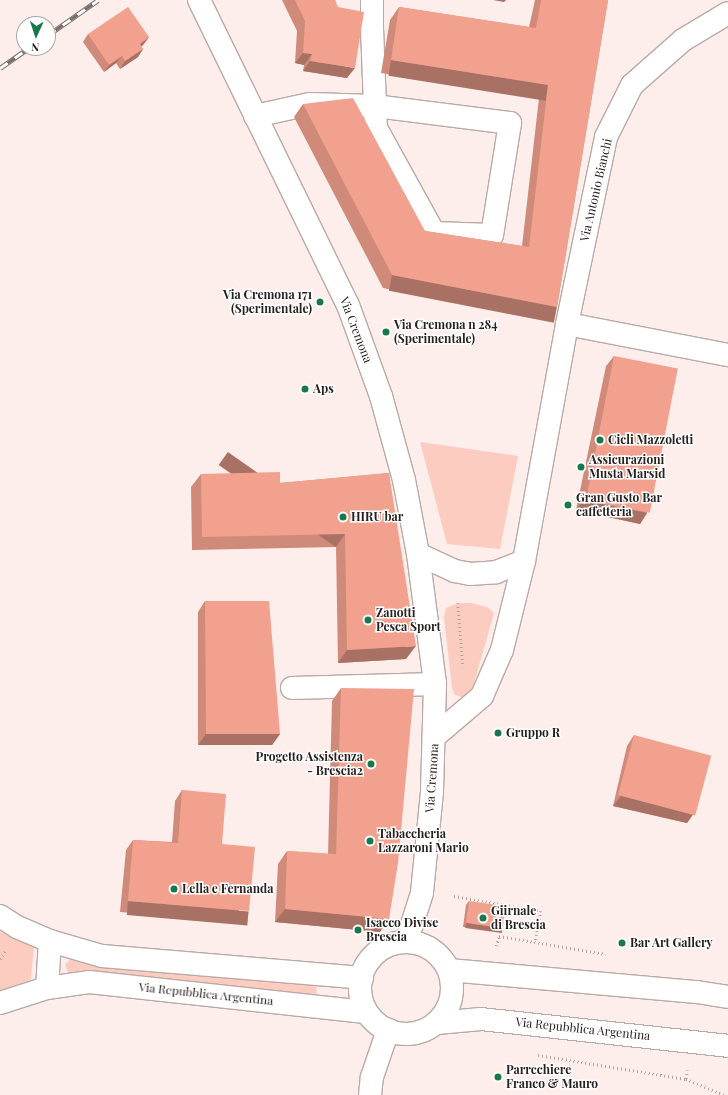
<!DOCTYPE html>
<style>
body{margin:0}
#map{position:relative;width:728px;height:1095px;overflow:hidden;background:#feeeeb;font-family:"Playfair Display",serif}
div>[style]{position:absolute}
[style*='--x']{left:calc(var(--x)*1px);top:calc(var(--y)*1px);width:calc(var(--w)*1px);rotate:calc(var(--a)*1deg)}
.green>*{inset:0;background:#fcccc0}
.path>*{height:2.5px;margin-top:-1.25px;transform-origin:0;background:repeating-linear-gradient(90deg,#b1a5a2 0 1px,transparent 0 4px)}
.roads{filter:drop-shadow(1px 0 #b9aaa7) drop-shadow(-1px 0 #b9aaa7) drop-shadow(0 1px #b9aaa7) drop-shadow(0 -1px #b9aaa7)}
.minor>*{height:22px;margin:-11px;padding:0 11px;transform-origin:11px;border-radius:11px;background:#fff}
.minor>.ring{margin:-11px;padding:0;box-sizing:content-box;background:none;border:22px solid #fff;border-radius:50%}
.rail>*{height:4.5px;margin-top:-2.25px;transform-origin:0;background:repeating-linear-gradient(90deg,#fff 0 9px,#776e6c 0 18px);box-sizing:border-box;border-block:1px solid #776e6c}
.wall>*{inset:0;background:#cf8a7a}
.shaded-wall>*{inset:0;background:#a97163;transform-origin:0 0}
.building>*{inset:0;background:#f1a18e;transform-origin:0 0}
.dots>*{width:11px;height:11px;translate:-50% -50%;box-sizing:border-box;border:2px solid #fff;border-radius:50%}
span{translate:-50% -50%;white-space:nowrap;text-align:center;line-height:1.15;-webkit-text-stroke:3px #fff;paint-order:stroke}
.street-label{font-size:12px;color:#272220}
.poi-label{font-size:12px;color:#272220;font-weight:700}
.right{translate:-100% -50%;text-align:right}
.left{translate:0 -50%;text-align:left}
.north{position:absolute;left:16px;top:16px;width:40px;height:40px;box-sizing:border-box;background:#fff;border:1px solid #a9a7a6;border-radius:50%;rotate:183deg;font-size:11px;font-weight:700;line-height:16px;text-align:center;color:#272220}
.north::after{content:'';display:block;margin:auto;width:14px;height:18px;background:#1a774c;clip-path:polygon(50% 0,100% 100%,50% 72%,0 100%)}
</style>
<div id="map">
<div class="green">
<i style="clip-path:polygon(420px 442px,518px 456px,500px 549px,447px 544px)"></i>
<i style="clip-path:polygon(458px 603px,472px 603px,487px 607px,494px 613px,473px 687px,469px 694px,462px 697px,455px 695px,452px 688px,444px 617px,446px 608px)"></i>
<i style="clip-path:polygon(0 932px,32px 943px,34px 947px,30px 986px,0 995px)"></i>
<i style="clip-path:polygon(71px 958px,97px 966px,317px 985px,316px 996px,69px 975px,65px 965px)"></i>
</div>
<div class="path">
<i style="--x:458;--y:603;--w:64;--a:85.5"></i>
<i style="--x:454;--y:896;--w:88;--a:9.8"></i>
<i style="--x:541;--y:911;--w:32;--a:101"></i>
<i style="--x:496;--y:946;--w:10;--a:-73"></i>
<i style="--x:499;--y:936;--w:108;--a:9.6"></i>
<i style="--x:0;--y:959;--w:9;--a:-58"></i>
<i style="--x:538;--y:1055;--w:150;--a:9.2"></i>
<i style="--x:686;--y:1079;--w:41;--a:22.8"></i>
<i style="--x:686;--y:1079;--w:9;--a:-84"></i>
</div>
<div class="roads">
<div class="minor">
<i style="--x:199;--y:0;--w:339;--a:64"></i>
<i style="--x:348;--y:305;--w:97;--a:70.1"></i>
<i style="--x:381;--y:396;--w:87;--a:74.7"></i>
<i style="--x:404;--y:480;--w:75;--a:79.3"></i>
<i style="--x:418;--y:554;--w:131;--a:82.5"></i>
<i style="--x:435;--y:684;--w:108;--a:91.6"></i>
<i style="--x:432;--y:792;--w:101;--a:95.7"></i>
<i style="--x:422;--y:893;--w:49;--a:107.7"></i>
<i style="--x:255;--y:116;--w:56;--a:-12.3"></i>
<i style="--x:310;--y:104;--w:65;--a:1.8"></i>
<i style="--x:375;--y:106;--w:136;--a:7.2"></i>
<i style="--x:510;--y:123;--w:113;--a:99.1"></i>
<i style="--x:492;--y:235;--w:58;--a:-178"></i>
<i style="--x:434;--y:233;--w:120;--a:-118.9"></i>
<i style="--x:376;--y:128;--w:22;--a:-93"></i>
<i style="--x:375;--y:106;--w:79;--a:-92.2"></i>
<i style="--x:372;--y:27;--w:27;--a:-90"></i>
<i style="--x:567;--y:324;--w:164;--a:10.9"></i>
<i style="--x:418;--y:554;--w:41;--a:24.7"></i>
<i style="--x:455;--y:571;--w:15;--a:11"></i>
<i style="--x:470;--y:574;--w:26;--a:-4"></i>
<i style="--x:496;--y:572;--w:30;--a:-21"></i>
<i style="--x:292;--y:688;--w:143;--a:-1.6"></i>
<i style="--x:435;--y:736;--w:62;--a:-40.4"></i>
<i style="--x:482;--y:696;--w:50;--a:-66.5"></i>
<i style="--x:502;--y:650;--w:92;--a:-76.1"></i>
<i style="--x:524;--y:561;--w:241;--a:-79.7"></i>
<i style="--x:567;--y:324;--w:191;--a:-78.2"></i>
<i style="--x:606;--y:137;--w:58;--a:-63.4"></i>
<i style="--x:632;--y:85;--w:68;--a:-41.4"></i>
<i style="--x:683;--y:40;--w:52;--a:-31"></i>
<i style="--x:0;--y:916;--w:20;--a:33"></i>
<i style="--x:17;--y:927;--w:36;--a:23"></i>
<i style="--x:50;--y:941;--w:54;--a:16.1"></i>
<i style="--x:102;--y:956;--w:261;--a:4.8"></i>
<i class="ring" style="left:360px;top:942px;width:70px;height:70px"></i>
<i style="--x:449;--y:970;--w:249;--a:5.1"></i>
<i style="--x:697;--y:992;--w:31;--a:9"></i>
<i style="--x:47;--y:988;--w:47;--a:-86.3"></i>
<i style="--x:0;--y:1003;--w:49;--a:-17.7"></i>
<i style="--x:47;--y:988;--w:42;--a:-8.1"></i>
<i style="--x:89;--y:982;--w:278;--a:6.2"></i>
<i style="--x:437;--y:1023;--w:44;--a:-5.2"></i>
<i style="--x:481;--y:1019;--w:248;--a:6.2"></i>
<i style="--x:370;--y:1095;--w:18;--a:-84"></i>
<i style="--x:372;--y:1077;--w:50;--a:-71.2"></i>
</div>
</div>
<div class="rail">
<i style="--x:48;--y:35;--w:61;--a:-35"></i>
<i style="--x:0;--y:68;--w:35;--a:-35"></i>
</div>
<div class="wall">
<i style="clip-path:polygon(282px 0,335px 0,347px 78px,303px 71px,304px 65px,295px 63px,297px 31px)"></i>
<i style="clip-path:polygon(535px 0,608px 0,557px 307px,548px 320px,383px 288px,294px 117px,303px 104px,425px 231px,522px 246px,539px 98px,381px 73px,390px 20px,399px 7px,529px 27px)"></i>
<i style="clip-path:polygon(88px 34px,149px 37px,143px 45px,141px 46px,143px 49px,138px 57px,120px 69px,116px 63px,104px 72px,83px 42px)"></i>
<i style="clip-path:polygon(614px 356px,647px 513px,640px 524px,576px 510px,606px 366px)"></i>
<i style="clip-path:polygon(389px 473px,406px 659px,338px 663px,336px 547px,192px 550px,191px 487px,201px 474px,280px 483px)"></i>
<i style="clip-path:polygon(205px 601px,280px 734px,272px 745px,198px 745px,198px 612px)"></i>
<i style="clip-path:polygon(341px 688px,380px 932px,275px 922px,278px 864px,287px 851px,328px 854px,332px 701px)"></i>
<i style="clip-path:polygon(634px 735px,694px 813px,687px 823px,613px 806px,627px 746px)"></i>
<i style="clip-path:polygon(182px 790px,222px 844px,242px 922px,120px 912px,126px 850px,133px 840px,172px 842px,175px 801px)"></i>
<i style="clip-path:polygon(469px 901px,500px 932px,463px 927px,466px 905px)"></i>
</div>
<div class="shaded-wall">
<i style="clip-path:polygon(493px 0,506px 0,504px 2px)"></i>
<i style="clip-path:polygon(149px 37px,143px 45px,134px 51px,140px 44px)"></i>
<i style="clip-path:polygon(143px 49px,138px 57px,120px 69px,125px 61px)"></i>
<i style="clip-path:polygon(303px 53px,312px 54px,304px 65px,295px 63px)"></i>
<i style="clip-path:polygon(122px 56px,116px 63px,104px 72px,109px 65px)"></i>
<i style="left:391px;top:60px;width:159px;height:16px;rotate:9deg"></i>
<i style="clip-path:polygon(310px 61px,355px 68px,347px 78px,303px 71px)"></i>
<i style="left:392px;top:275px;width:168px;height:16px;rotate:11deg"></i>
<i style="clip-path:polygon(583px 500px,647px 513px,640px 524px,576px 510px)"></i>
<i style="left:345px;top:534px;width:16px;height:143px;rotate:125deg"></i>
<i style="clip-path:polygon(416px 646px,406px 659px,338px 663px,347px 650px)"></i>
<i style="clip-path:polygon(206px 734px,280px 734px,272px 745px,198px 745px)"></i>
<i style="clip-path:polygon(621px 796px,694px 813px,687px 823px,613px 806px)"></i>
<i style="left:128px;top:901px;width:121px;height:14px;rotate:5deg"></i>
<i style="clip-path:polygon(285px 909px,389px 919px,380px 932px,275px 922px)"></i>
<i style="left:466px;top:923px;width:37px;height:5px;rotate:8deg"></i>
</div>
<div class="building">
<i style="clip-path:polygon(295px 0,335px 0,338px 7px,364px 12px,355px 68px,310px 61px,312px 54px,303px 53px,305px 21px)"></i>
<i style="clip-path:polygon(541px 0,608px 0,557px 307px,392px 275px,303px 104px,353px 98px,425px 231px,529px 247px,548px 85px,391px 60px,399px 7px,536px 28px)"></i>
<i style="clip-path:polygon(128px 7px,149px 37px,140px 44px,143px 49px,125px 61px,122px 56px,109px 65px,88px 34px)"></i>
<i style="left:614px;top:356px;width:65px;height:147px;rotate:11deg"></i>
<i style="clip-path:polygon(280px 472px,280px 483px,389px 473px,416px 646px,347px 650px,345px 534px,202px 537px,201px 474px)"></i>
<i style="clip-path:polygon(205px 601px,269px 601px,280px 734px,206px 734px)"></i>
<i style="clip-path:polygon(341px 688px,414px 689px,398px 863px,389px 919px,285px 909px,287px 851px,336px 854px)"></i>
<i style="left:634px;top:735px;width:80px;height:62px;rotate:15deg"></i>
<i style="clip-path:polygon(182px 790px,226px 794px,222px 844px,255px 847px,249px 911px,128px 901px,133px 840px,178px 843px)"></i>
<i style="left:469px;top:901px;width:37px;height:22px;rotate:8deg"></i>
</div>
<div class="dots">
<i style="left:320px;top:302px;background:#1a774c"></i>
<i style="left:386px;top:332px;background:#1a774c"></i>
<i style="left:305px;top:389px;background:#1a774c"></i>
<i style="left:600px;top:440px;background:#1a774c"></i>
<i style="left:581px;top:467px;background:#1a774c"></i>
<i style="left:568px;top:505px;background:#1a774c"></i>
<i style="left:343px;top:517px;background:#1a774c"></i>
<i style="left:368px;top:620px;background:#1a774c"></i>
<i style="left:498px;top:733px;background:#1a774c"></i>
<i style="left:371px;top:764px;background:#1a774c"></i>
<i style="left:370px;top:841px;background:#1a774c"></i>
<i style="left:174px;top:889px;background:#1a774c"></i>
<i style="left:483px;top:918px;background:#1a774c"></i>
<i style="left:358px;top:930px;background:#1a774c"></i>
<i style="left:622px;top:943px;background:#1a774c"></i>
<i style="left:498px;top:1077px;background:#1a774c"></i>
</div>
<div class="street-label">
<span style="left:596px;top:190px;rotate:-77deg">Via Antonio Bianchi</span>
<span style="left:356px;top:330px;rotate:69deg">Via Cremona</span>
<span style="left:432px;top:778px;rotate:-86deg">Via Cremona</span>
<span style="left:206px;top:994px;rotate:6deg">Via Repubblica Argentina</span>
<span style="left:583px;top:1029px;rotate:6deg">Via Repubblica Argentina</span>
</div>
<div class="poi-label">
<span class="right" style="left:312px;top:302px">Via Cremona 171<br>(Sperimentale)</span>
<span class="left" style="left:394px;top:332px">Via Cremona n 284<br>(Sperimentale)</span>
<span class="left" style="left:313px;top:389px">Aps</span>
<span class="left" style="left:608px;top:440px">Cicli Mazzoletti</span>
<span class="left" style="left:589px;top:467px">Assicurazioni<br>Musta Marsid</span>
<span class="left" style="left:576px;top:505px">Gran Gusto Bar<br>caffetteria</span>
<span class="left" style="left:351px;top:517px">HIRU bar</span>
<span class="left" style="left:376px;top:620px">Zanotti<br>Pesca Sport</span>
<span class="left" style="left:506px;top:733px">Gruppo R</span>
<span class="right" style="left:363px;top:764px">Progetto Assistenza<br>- Brescia2</span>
<span class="left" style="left:378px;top:841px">Tabaccheria<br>Lazzaroni Mario</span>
<span class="left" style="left:182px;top:889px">Lella e Fernanda</span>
<span class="left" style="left:491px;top:918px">Giirnale<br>di Brescia</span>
<span class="left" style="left:366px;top:930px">Isacco Divise<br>Brescia</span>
<span class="left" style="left:630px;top:943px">Bar Art Gallery</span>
<span class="left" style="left:506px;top:1077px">Parrcchiere<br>Franco &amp; Mauro</span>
</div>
<div class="north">N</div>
</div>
